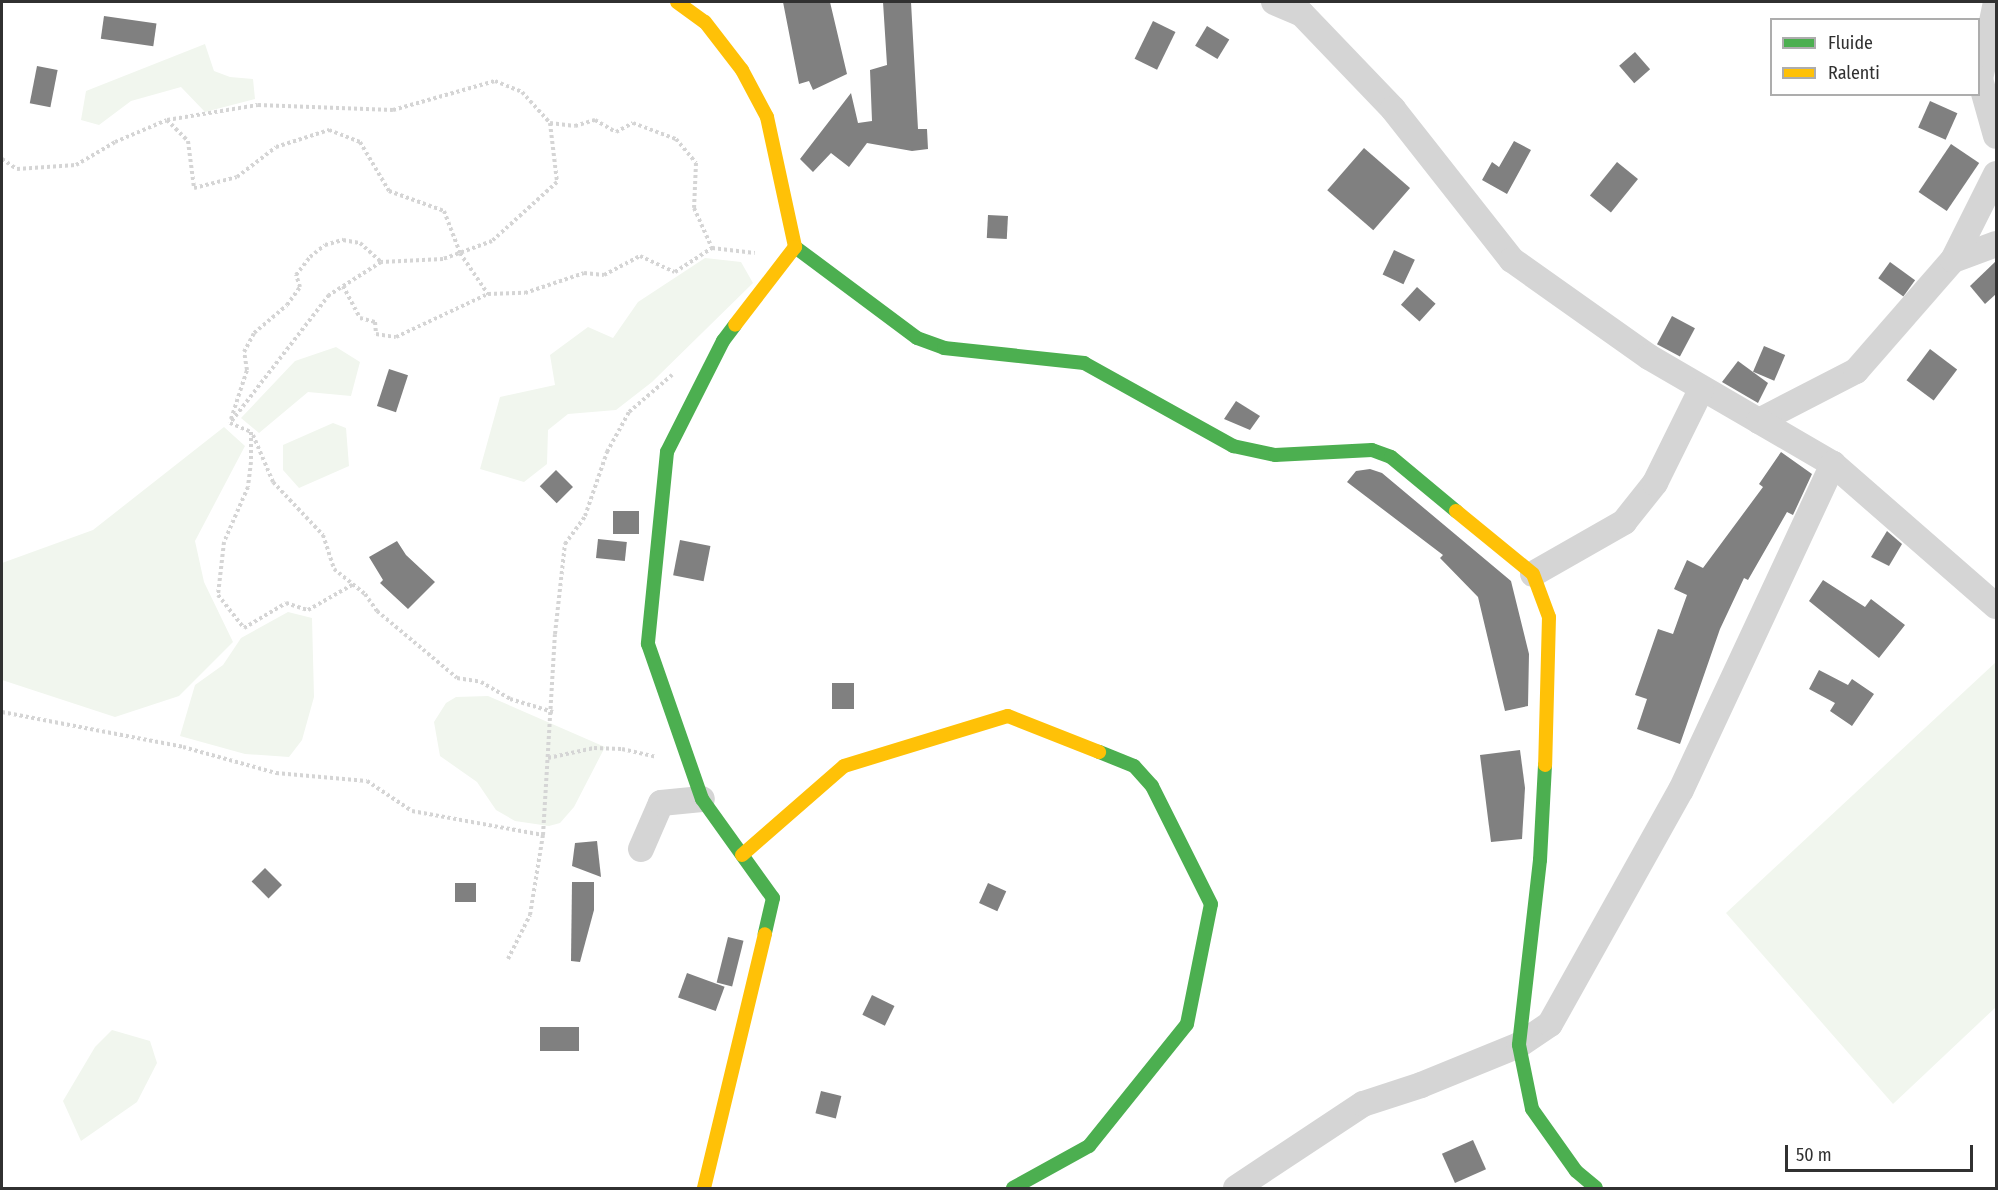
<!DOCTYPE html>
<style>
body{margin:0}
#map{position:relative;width:1998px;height:1190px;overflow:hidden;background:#fff;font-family:"Fira Sans Condensed",sans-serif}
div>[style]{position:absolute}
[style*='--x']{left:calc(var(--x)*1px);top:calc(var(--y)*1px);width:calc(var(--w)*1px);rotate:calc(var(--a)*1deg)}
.green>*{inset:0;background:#f1f6ee}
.building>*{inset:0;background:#808080;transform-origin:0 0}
.path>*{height:4px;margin-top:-2px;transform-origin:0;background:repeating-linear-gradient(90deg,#d5d5d5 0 3px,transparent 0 6px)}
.street>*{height:26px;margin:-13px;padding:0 13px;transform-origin:13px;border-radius:13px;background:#d5d5d5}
.fast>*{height:14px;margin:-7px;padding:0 7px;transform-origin:7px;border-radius:7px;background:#4caf50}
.slow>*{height:14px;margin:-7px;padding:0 7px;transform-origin:7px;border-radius:7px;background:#ffc107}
span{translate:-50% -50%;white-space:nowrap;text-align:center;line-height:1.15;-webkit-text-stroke:6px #fff;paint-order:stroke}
.frame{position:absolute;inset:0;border:3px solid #313131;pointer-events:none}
.legend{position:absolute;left:1770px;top:18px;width:210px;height:78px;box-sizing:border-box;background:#fff;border:2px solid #adadad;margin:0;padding:8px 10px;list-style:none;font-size:18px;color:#313131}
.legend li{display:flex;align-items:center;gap:12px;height:30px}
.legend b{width:30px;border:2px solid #adadad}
.scale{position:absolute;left:1785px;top:1145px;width:188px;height:27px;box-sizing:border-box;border:3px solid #313131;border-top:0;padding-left:8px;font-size:18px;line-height:21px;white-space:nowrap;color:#313131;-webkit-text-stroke:4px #fff;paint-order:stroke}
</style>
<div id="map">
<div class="green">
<i style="clip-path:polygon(205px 44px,214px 71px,230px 77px,253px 79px,255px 99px,205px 112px,181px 87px,131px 101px,99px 125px,81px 120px,86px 91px)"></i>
<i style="clip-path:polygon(705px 258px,741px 262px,753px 283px,652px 382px,616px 410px,568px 414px,548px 430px,547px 464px,524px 482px,480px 469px,500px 397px,555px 385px,550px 355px,588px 327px,613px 338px,638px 302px)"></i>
<i style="clip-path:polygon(336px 347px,360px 362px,351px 396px,308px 392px,259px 433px,241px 418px,295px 361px)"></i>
<i style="clip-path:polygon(333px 423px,346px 428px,349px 466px,299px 488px,283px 470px,283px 445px)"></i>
<i style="clip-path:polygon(224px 427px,245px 446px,195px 541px,204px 582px,233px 642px,179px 696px,115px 717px,2px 680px,2px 563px,93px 530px)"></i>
<i style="clip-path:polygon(288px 612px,312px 618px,314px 697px,302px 740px,289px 757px,245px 754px,180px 736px,195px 685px,223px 665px,241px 638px)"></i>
<i style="clip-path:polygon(1996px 662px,1996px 1007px,1893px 1104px,1726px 913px)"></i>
<i style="clip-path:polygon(488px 696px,605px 747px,574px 807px,560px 823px,549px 826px,515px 821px,496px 810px,477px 782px,440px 756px,434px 722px,446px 703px,456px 697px)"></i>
<i style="clip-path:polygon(112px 1030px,150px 1041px,157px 1063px,137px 1102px,81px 1141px,63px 1101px,95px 1047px)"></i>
</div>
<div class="building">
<i style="clip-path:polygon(783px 2px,830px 2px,847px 74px,813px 90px,809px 81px,799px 84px)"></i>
<i style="clip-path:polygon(883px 2px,911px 2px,918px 129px,927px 129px,928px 149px,912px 151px,867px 143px,849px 167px,831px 153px,813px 172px,800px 159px,851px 93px,858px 123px,872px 121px,870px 70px,887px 65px)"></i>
<i style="left:104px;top:16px;width:53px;height:23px;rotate:8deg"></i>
<i style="left:1153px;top:21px;width:25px;height:42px;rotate:26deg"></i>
<i style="left:1207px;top:26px;width:26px;height:23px;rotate:31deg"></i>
<i style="left:1635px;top:52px;width:23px;height:21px;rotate:49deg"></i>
<i style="left:37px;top:66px;width:21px;height:38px;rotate:11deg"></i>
<i style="left:1930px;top:101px;width:30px;height:29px;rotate:24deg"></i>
<i style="clip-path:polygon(1514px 141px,1531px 150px,1507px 194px,1482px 180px,1492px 162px,1499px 167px)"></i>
<i style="left:1951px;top:144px;width:34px;height:58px;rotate:34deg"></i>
<i style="left:1364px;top:148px;width:61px;height:56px;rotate:41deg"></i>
<i style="left:1617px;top:162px;width:27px;height:43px;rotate:39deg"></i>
<i style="left:988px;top:215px;width:20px;height:23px;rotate:3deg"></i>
<i style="left:1394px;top:250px;width:23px;height:27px;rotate:25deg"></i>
<i style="clip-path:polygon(1996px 261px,1996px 294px,1985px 304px,1970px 286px)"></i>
<i style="left:1890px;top:262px;width:31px;height:20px;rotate:36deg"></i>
<i style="left:1417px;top:287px;width:25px;height:24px;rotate:42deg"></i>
<i style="left:1672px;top:316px;width:26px;height:32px;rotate:28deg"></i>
<i style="left:1764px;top:346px;width:23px;height:28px;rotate:23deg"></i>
<i style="left:1930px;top:349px;width:34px;height:39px;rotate:37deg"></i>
<i style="clip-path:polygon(1738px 361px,1768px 383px,1758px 403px,1722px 382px)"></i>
<i style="left:389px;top:369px;width:20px;height:39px;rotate:18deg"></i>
<i style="clip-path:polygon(1236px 401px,1260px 416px,1250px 430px,1224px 419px)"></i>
<i style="clip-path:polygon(1781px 452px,1812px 474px,1793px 515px,1787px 512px,1748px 580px,1744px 578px,1720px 629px,1680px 744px,1637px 729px,1647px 699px,1635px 695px,1658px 629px,1673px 634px,1687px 595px,1674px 589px,1687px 560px,1703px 568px,1763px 487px,1759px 484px)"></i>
<i style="clip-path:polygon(1370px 469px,1382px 473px,1511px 581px,1529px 654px,1528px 706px,1505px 711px,1478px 597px,1440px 558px,1443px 555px,1347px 482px,1356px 471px)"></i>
<i style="left:556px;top:470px;width:24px;height:23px;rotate:45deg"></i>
<i style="left:613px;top:511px;width:26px;height:23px"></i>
<i style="clip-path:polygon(1887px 531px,1902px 544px,1889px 566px,1871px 557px)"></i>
<i style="left:598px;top:539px;width:29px;height:19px;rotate:6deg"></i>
<i style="left:680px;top:540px;width:31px;height:36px;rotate:11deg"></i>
<i style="clip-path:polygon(397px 541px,406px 555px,435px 582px,408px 609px,380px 583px,383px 580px,369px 557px)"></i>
<i style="clip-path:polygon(1823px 580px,1865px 607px,1871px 599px,1905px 625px,1879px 658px,1809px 601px)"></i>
<i style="clip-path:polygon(1819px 670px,1848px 685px,1852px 679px,1874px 694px,1852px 726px,1830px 711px,1835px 703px,1809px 689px)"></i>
<i style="left:832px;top:683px;width:22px;height:26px"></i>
<i style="clip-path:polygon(1520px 750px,1525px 788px,1522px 839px,1491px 842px,1480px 755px)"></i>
<i style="clip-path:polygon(597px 841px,601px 877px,572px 866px,575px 843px)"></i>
<i style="left:265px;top:868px;width:24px;height:19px;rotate:45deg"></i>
<i style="clip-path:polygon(572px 882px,594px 882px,594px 910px,580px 962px,571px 961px)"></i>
<i style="left:455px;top:883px;width:21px;height:19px"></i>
<i style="left:988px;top:883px;width:20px;height:22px;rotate:24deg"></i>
<i style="left:728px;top:937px;width:16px;height:47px;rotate:14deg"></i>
<i style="left:687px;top:973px;width:40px;height:26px;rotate:20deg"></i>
<i style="left:872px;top:995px;width:25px;height:22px;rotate:26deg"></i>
<i style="left:540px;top:1027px;width:39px;height:24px"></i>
<i style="left:821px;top:1091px;width:21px;height:23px;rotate:14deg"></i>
<i style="left:1473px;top:1140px;width:32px;height:34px;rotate:66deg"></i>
</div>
<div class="path">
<i style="--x:167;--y:120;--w:30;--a:45"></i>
<i style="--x:188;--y:141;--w:47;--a:82.7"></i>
<i style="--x:194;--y:188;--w:44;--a:-14.3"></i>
<i style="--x:237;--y:177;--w:49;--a:-37.6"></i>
<i style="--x:276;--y:147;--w:56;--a:-17.8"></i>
<i style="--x:329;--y:130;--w:33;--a:21"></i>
<i style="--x:360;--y:142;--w:57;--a:59.4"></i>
<i style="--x:389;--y:191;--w:59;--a:20"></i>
<i style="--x:444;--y:211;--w:45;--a:69.1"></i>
<i style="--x:460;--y:253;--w:50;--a:55.7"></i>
<i style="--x:550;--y:123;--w:25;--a:7"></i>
<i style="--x:575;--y:126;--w:21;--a:-17"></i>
<i style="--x:595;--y:120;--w:24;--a:30"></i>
<i style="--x:616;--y:132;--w:19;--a:-28"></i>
<i style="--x:633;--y:123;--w:46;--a:20.4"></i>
<i style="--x:676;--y:139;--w:31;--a:50"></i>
<i style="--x:696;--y:163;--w:45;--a:92.5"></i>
<i style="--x:694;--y:208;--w:44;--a:65.8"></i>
<i style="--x:712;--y:248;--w:43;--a:6.6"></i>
<i style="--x:2;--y:159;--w:18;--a:34"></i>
<i style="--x:17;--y:169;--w:59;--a:-3.9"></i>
<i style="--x:76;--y:165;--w:45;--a:-30.5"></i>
<i style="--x:115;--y:142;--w:56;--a:-22.9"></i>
<i style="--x:167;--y:120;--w:92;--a:-9.4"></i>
<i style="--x:258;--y:105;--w:135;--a:2.1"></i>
<i style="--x:393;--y:110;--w:106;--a:-15.9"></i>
<i style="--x:495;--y:81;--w:29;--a:22"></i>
<i style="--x:522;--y:92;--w:42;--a:47.9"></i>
<i style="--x:550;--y:123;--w:59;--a:83.2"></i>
<i style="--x:557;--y:182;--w:88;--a:137.8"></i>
<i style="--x:492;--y:241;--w:52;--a:159.8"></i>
<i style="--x:443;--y:259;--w:62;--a:177.2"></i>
<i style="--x:381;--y:262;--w:62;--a:147.6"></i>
<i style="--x:329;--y:295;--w:162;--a:127.7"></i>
<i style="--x:230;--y:423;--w:23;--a:23"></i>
<i style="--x:251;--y:432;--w:30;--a:90"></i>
<i style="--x:251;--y:462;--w:25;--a:97"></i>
<i style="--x:248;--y:487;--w:60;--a:113.6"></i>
<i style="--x:224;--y:542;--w:53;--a:96.5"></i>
<i style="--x:218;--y:595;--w:42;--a:51.8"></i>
<i style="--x:244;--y:628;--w:49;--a:-30.8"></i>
<i style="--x:286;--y:603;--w:23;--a:18"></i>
<i style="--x:308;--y:610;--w:51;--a:-29.6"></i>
<i style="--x:343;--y:286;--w:36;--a:62"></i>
<i style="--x:360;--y:318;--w:16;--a:15"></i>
<i style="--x:375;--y:322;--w:12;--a:85"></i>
<i style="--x:376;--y:334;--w:20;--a:9"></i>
<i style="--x:396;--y:337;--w:102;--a:-25.1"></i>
<i style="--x:488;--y:294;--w:37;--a:-2"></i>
<i style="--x:525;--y:293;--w:62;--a:-18.7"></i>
<i style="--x:584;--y:273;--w:20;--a:6"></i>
<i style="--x:604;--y:275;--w:41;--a:-27.8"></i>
<i style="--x:640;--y:256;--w:38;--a:25"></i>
<i style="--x:675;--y:272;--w:44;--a:-33"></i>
<i style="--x:231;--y:419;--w:52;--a:-71.9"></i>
<i style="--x:247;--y:370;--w:18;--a:-99"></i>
<i style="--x:244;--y:352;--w:21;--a:-62"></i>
<i style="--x:254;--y:333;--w:43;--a:-40.3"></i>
<i style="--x:287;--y:305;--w:22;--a:-54"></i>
<i style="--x:300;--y:287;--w:13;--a:-108"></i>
<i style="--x:296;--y:275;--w:23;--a:-52"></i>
<i style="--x:310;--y:257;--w:19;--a:-39"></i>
<i style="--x:325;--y:245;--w:19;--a:-16"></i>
<i style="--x:343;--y:240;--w:17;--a:10"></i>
<i style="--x:360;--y:243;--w:28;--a:42"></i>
<i style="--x:253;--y:435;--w:51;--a:66.9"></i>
<i style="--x:273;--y:482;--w:73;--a:46.7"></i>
<i style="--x:323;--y:535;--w:36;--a:72"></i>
<i style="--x:334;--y:569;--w:40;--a:39"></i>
<i style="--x:365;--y:594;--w:21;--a:55"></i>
<i style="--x:377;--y:611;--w:104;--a:39.9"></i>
<i style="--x:457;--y:678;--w:24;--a:9"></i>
<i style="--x:481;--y:682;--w:34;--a:30"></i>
<i style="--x:510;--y:699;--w:45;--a:16.8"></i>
<i style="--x:2;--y:712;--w:184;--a:10.9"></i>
<i style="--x:183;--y:747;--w:97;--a:15.6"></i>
<i style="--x:276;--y:773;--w:91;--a:5"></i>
<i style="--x:367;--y:781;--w:54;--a:33.7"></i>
<i style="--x:412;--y:811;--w:133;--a:10.4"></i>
<i style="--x:548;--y:758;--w:47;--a:-12.3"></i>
<i style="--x:594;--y:748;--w:28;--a:2"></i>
<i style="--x:622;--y:749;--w:35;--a:13"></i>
<i style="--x:508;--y:959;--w:49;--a:-63.4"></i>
<i style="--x:530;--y:915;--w:81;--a:-80.8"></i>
<i style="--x:543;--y:835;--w:201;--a:-86.6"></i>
<i style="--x:555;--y:634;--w:91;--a:-83.7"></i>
<i style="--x:565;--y:544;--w:34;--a:-54"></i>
<i style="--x:585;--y:516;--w:68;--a:-71"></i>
<i style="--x:607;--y:452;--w:46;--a:-61.2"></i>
<i style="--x:629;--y:412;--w:57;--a:-40.7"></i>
</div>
<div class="street">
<i style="--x:1274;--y:2;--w:30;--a:23"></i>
<i style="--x:1302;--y:14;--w:132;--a:46.2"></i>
<i style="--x:1393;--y:109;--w:192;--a:51.8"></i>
<i style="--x:1512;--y:260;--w:168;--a:35.3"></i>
<i style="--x:1649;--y:357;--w:127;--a:30.2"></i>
<i style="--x:1759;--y:421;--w:109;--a:-27.3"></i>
<i style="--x:1856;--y:371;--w:147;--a:-48.9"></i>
<i style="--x:1953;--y:260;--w:46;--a:-20.4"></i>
<i style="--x:1996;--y:2;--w:79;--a:101.7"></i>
<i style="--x:1980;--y:79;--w:59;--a:74.3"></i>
<i style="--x:1953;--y:260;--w:96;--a:-63.4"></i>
<i style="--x:1759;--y:421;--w:86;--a:30.2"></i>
<i style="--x:1833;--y:464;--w:216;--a:41.1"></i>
<i style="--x:1533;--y:574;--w:105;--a:-29.7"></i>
<i style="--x:1624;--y:522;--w:50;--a:-51.5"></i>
<i style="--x:1655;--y:483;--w:104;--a:-63.7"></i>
<i style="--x:641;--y:849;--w:50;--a:-66.5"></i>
<i style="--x:661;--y:803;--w:41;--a:-5.6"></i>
<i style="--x:1236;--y:1188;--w:152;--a:-33.5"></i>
<i style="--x:1363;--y:1104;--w:61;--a:-18.1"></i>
<i style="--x:1421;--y:1085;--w:106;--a:-22.2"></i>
<i style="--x:1519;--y:1045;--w:37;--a:-34"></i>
<i style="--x:1550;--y:1024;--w:268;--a:-60.8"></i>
<i style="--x:1681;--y:790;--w:360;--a:-65"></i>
</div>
<div class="fast">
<i style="--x:795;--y:247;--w:152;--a:36.7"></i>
<i style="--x:917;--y:338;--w:29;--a:20"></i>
<i style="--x:944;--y:348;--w:141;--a:6.1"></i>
<i style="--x:1084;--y:363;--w:171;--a:29.1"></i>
<i style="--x:1233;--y:446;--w:43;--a:12.1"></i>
<i style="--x:1275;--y:455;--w:97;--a:-3"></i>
<i style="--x:1372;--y:450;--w:20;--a:20"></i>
<i style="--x:1391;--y:457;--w:85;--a:39.7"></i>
<i style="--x:735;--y:325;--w:20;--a:127"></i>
<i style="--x:723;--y:341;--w:124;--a:116.8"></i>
<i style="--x:667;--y:452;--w:193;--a:95.7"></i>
<i style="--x:648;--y:644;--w:164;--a:70.8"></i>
<i style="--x:702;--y:799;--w:122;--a:54.4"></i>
<i style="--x:773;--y:898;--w:37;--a:103"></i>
<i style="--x:1545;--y:765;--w:95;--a:93"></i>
<i style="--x:1540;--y:860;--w:186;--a:96.5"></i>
<i style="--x:1519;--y:1045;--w:65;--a:78.5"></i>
<i style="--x:1532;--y:1109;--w:76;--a:54.6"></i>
<i style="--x:1576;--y:1171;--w:26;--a:40"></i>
<i style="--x:1013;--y:1188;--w:87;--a:-28.9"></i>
<i style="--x:1089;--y:1146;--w:156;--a:-51.2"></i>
<i style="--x:1187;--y:1024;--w:122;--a:-78.7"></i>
<i style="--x:1211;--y:904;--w:132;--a:-116.6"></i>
<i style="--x:1152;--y:786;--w:27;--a:-132"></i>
<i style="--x:1134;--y:766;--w:38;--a:-158"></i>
</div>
<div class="slow">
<i style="--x:677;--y:2;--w:34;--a:36"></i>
<i style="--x:705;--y:22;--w:61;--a:52.4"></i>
<i style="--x:742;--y:70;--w:53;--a:62"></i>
<i style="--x:767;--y:117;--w:133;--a:77.8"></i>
<i style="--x:795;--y:247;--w:98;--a:127.6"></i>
<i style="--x:1456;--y:511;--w:99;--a:39.3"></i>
<i style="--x:1533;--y:574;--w:46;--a:69.6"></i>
<i style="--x:1549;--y:617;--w:148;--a:91.5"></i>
<i style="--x:742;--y:855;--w:135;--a:-41.1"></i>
<i style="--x:844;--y:766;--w:171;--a:-17"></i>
<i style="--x:1008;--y:716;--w:98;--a:21.6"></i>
<i style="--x:704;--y:1188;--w:261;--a:-76.5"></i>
</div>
<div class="frame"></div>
<ul class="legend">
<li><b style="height:8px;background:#4caf50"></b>Fluide</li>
<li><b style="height:8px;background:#ffc107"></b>Ralenti</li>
</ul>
<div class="scale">50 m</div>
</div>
